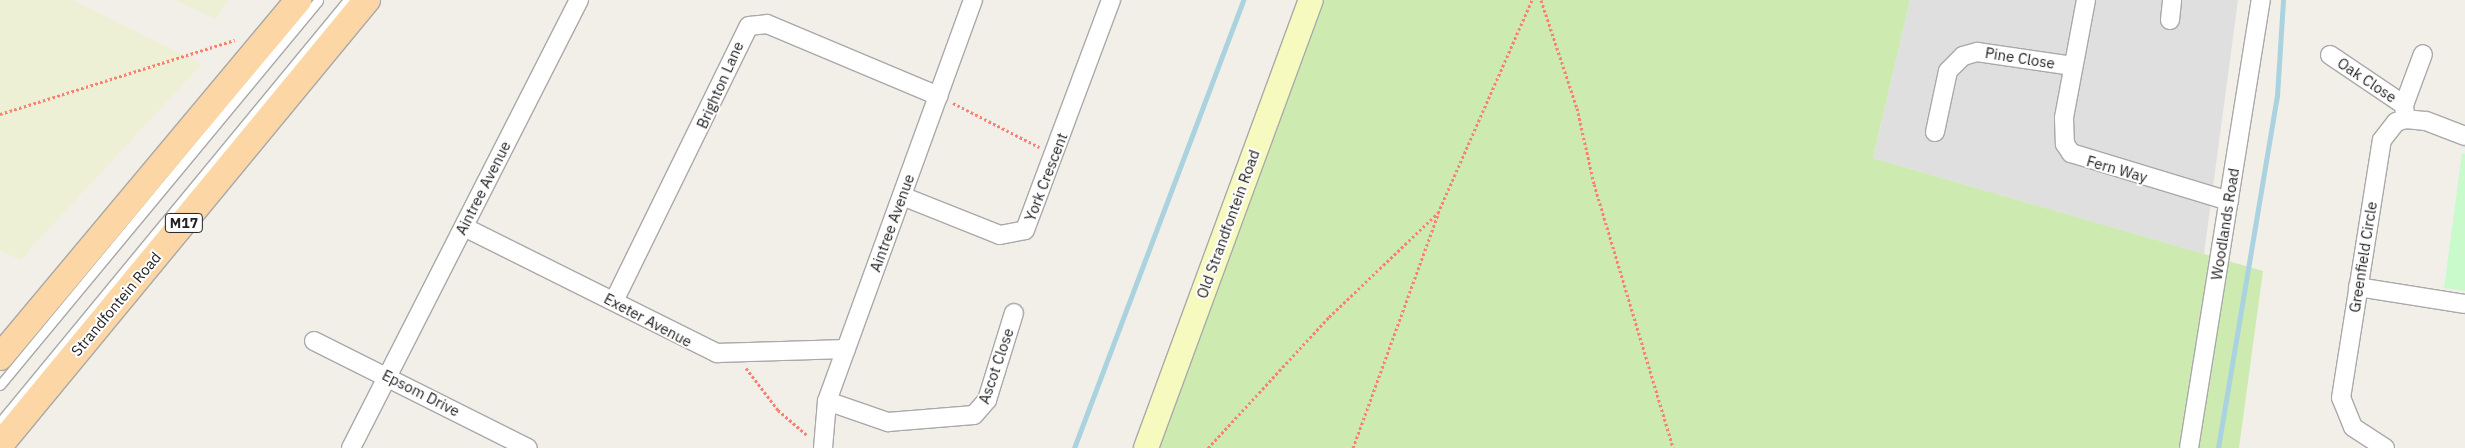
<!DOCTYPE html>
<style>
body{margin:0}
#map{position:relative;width:2465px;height:448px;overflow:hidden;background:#f2efe9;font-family:"IBM Plex Sans",sans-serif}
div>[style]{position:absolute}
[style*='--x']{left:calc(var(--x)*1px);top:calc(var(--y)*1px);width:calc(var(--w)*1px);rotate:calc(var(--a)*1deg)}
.residential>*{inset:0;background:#e0dfdf}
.farmland>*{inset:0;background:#eef0d5}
.grass>*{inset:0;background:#cdebb0}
.park>*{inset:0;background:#c8facc}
.stream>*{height:5px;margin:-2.5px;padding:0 2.5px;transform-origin:2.5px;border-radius:2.5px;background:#aad3df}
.path>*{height:3px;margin-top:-1.5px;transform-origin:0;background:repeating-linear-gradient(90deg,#fa8072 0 2.5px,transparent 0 5px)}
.roads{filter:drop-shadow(1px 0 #a9a9a9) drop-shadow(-1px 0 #a9a9a9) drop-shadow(0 1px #a9a9a9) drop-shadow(0 -1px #a9a9a9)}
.lane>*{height:9px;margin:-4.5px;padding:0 4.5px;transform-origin:4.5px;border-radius:4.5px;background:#fff}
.street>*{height:18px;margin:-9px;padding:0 9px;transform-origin:9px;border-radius:9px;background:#fff}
.secondary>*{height:24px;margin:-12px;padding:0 12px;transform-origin:12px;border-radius:12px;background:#f7fabf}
.primary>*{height:26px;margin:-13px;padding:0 13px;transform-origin:13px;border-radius:13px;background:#fcd6a4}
span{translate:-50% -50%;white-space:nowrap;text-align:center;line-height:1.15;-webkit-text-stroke:4px #fff;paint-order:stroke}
.shield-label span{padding:1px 4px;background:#fff;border:1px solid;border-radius:4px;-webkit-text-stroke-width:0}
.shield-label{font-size:14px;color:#222;font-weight:700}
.street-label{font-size:15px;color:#222}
</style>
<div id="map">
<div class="residential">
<i style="clip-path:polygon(1910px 0,2238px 0,2204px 254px,1873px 158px)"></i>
</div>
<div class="farmland">
<i style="clip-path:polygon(0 0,73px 0,202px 64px,20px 260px,0 251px)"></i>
<i style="clip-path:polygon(175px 0,229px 0,215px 19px)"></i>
</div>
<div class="grass">
<i style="clip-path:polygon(1325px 0,1910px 0,1873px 158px,2263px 271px,2239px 448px,1160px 448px)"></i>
</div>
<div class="park">
<i style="clip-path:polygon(2462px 153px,2465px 154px,2465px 291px,2444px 288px)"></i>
</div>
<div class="stream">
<i style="--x:1074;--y:448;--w:479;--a:-69.3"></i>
<i style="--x:2218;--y:448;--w:357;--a:-80.5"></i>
<i style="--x:2277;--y:96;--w:96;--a:-86.4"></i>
</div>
<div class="path">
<i style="--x:1541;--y:0;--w:114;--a:71.6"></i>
<i style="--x:1577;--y:108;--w:78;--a:77.4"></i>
<i style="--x:1594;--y:184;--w:276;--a:73.3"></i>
<i style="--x:953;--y:103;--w:97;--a:27.1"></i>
<i style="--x:0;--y:114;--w:246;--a:-17.5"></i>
<i style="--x:746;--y:368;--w:53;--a:52.7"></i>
<i style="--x:778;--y:410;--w:38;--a:41"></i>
<i style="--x:1208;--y:448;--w:178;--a:-47.3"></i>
<i style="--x:1329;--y:317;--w:151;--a:-43.7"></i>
<i style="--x:1438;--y:213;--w:233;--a:-66.2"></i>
<i style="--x:1353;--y:448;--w:249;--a:-70"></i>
</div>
<div class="roads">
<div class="lane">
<i style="--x:0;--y:385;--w:499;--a:-50.4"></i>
<i style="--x:0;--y:422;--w:547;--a:-50.49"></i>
</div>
<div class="street">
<i style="--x:2086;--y:0;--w:120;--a:100.6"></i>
<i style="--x:2064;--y:118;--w:26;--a:88"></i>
<i style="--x:2065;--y:144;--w:11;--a:56"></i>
<i style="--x:2071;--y:153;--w:165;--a:16.9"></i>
<i style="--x:2170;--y:20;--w:20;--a:-84"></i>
<i style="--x:2330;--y:55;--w:89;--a:34"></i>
<i style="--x:2405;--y:116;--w:11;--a:-95"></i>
<i style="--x:2404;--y:105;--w:54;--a:-69.6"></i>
<i style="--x:1935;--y:132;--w:62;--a:-78"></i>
<i style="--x:1948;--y:71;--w:21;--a:-45"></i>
<i style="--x:1963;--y:56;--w:15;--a:-16"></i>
<i style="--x:1977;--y:52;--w:97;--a:8.3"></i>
<i style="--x:902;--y:196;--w:105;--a:21.7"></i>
<i style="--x:1000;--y:235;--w:25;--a:-11"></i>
<i style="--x:1025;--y:230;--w:246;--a:-69.5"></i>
<i style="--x:464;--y:227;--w:283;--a:26.5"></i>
<i style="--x:717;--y:353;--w:129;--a:-1.8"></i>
<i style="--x:2358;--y:287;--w:108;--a:9"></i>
<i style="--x:614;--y:301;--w:306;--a:-63.9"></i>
<i style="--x:749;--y:26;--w:18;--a:-6"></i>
<i style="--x:767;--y:24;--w:186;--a:22.8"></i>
<i style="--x:314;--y:341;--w:239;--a:26.6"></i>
<i style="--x:827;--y:401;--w:65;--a:19"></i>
<i style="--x:888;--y:422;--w:86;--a:-4.7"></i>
<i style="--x:974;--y:415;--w:20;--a:-49"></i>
<i style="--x:987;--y:400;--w:91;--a:-72.8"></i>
<i style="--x:351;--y:448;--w:503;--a:-63.03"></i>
<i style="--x:823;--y:448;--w:47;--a:-85.1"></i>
<i style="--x:827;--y:401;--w:427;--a:-70"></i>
<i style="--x:2189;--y:448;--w:454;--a:-80.9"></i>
<i style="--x:2385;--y:448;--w:38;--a:-147"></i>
<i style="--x:2353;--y:427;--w:31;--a:-112"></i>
<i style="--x:2341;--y:398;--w:261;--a:-81"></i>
<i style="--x:2382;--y:140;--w:23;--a:-52"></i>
<i style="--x:2396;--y:122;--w:10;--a:-17"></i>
<i style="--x:2406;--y:119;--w:20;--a:6"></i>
<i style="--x:2426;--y:121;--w:42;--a:21"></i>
</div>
<div class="secondary">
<i style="--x:1146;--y:448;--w:477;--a:-69.8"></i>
</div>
<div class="primary">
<i style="--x:0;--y:357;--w:465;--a:-50.1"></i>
<i style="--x:0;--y:445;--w:577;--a:-50.49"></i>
</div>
</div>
<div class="shield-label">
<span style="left:184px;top:223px">M17</span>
</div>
<div class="street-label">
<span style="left:2020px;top:58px;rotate:9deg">Pine Close</span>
<span style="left:2367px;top:80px;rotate:34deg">Oak Close</span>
<span style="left:720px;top:85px;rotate:-66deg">Brighton Lane</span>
<span style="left:2117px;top:169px;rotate:16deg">Fern Way</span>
<span style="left:1046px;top:177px;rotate:-69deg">York Crescent</span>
<span style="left:483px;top:188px;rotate:-63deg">Aintree Avenue</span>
<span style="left:892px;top:223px;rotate:-70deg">Aintree Avenue</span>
<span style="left:1228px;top:224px;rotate:-70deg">Old Strandfontein Road</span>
<span style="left:2225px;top:224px;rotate:-81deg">Woodlands Road</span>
<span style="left:2363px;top:257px;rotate:-81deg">Greenfield Circle</span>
<span style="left:116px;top:304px;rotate:-50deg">Strandfontein Road</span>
<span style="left:648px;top:320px;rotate:28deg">Exeter Avenue</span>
<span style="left:996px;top:366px;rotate:-71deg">Ascot Close</span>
<span style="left:421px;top:393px;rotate:27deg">Epsom Drive</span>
</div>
</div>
